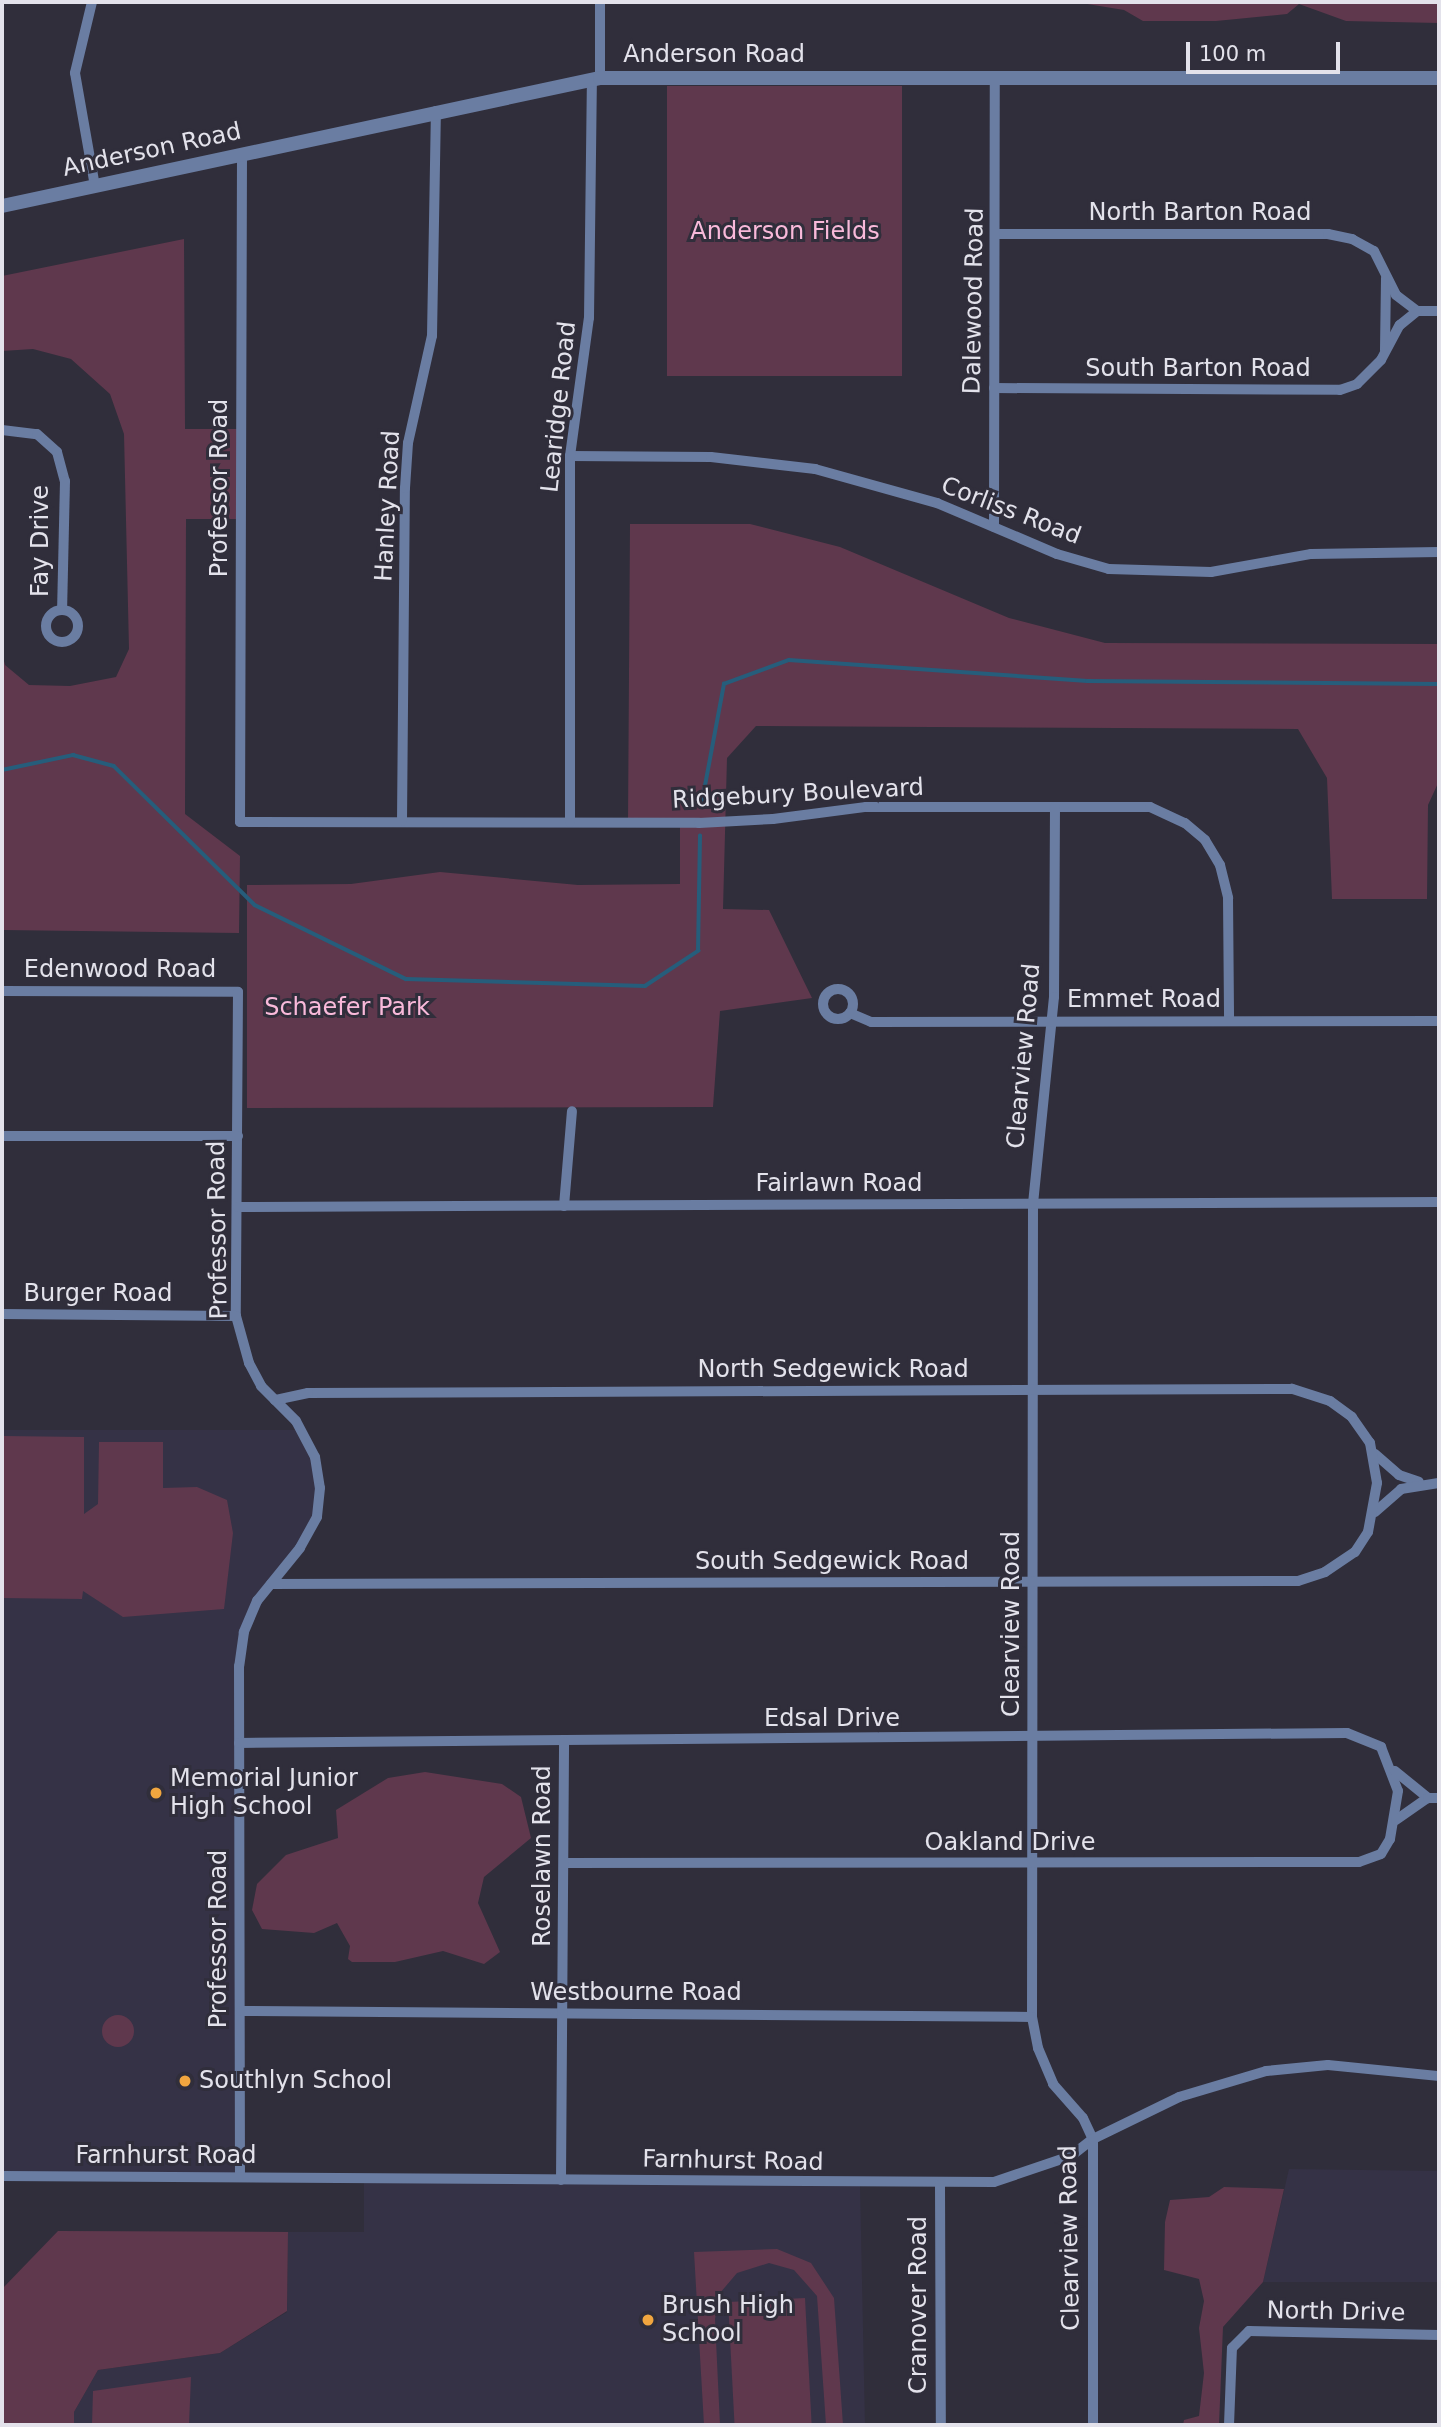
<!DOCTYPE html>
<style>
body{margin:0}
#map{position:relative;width:1441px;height:2427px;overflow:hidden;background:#302e3b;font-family:"DejaVu Sans",sans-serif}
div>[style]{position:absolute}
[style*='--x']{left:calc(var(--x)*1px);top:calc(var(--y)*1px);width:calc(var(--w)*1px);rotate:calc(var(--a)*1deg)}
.built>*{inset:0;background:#353246}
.green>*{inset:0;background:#5f384d;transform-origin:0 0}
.round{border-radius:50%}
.stream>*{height:3.5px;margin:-1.75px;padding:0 1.75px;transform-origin:1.75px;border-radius:1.75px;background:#265d7b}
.minor>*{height:10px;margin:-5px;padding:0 5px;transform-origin:5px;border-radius:5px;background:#6a7da2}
.minor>.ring{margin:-5px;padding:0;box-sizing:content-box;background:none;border:10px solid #6a7da2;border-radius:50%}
.tertiary>*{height:14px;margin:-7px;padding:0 7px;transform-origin:7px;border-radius:7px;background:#6a7da2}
.dots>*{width:19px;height:19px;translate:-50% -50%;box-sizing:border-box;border:4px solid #302e3b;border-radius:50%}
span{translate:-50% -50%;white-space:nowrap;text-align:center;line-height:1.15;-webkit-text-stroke:6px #302e3b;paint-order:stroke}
.street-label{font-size:24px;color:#e3e2eb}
.park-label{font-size:24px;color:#f9b9da}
.poi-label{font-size:24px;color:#e3e2eb}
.left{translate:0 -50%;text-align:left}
.frame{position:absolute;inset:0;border:4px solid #e3e2eb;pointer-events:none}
.scale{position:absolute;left:1186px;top:42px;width:154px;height:32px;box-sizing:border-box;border:4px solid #e3e2eb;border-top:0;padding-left:9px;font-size:21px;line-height:24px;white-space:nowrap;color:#e3e2eb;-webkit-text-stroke:5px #302e3b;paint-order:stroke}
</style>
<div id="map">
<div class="built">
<i style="clip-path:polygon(2px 1430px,301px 1430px,315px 1457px,317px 1517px,257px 1601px,244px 1632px,240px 2177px,2px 2176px)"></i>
<i style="clip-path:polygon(1289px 2169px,1439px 2171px,1439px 2282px,1263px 2282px)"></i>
<i style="clip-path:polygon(364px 2178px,860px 2184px,865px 2425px,74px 2425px,74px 2412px,98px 2370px,220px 2353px,287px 2312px,288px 2232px,364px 2232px)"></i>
</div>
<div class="green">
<i style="clip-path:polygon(1075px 2px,1439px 2px,1439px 23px,1346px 21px,1299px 4px,1287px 14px,1216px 21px,1143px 21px,1124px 10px)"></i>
<i style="left:902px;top:86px;width:290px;height:235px;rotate:90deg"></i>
<i style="clip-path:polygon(184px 239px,185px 429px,241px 429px,241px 519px,186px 519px,185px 814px,240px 856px,239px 933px,2px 930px,2px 653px,5px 665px,29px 685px,70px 686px,116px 677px,129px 649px,124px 434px,110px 394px,71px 359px,33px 349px,2px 351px,2px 276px)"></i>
<i style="clip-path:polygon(630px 524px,750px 524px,840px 547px,1009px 618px,1105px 643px,1439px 644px,1439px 781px,1428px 805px,1427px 899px,1332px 899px,1327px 778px,1298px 729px,756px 726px,727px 758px,723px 909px,769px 910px,812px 998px,720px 1011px,713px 1107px,247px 1108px,247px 885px,351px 884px,440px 872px,578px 885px,680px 884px,680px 823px,628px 822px)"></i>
<i style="clip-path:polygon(3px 1436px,84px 1437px,84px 1514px,98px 1504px,99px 1442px,163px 1442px,163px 1488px,197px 1487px,227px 1500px,233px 1533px,224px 1609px,123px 1617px,83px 1591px,82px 1599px,2px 1598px)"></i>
<i style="clip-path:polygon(425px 1772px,502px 1784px,521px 1797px,531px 1838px,484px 1877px,478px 1903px,500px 1952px,484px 1964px,443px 1951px,395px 1962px,352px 1962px,348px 1959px,350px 1946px,337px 1923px,314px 1933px,262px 1929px,252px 1910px,257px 1884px,286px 1855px,338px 1838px,336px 1810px,388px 1778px)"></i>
<i class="round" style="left:102px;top:2015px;width:32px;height:32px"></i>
<i style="clip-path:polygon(1224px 2187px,1284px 2189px,1263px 2282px,1223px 2327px,1219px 2425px,1183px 2425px,1184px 2420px,1199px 2416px,1204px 2373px,1199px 2328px,1204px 2301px,1199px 2279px,1164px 2270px,1165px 2222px,1170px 2200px,1209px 2197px)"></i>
<i style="clip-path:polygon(58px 2231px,288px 2232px,287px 2311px,220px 2353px,98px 2370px,74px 2412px,74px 2425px,2px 2425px,2px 2289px)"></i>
<i style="clip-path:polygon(777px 2249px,811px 2263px,834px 2298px,843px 2425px,826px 2425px,817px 2296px,794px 2270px,769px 2263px,737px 2273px,720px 2293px,715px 2319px,720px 2425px,704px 2425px,694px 2252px)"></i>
<i style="left:805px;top:2298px;width:127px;height:77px;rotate:87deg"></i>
<i style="clip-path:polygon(191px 2377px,189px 2425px,92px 2425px,93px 2391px)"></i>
</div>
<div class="stream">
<i style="--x:2;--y:721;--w:19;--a:90"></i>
<i style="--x:2;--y:770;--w:73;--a:-11.9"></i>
<i style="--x:73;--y:755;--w:42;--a:15"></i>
<i style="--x:114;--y:766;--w:198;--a:44.6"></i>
<i style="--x:255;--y:905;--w:168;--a:26.1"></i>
<i style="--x:406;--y:979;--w:239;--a:1.7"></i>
<i style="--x:645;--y:986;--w:64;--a:-33.4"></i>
<i style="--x:698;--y:951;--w:115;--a:-89"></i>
<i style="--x:701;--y:807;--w:125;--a:-79.4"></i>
<i style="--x:724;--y:684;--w:69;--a:-20.3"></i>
<i style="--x:789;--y:660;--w:299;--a:4"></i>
<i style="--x:1087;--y:681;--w:352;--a:0.5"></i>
</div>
<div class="minor">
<i style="--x:92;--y:2;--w:73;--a:103.5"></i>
<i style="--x:75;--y:73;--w:115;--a:80"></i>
<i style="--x:600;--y:2;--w:76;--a:90"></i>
<i style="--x:242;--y:155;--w:667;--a:90.17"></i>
<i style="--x:240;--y:822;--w:459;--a:0.1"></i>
<i style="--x:699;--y:823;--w:74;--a:-3.1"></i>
<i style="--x:773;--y:819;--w:94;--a:-7.4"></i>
<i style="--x:866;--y:807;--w:284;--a:0"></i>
<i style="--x:1150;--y:807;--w:38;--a:25"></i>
<i style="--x:1185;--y:823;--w:26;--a:40"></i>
<i style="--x:1205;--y:840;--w:29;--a:59"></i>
<i style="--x:1220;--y:865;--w:34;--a:76"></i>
<i style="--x:1228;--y:898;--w:122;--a:89.5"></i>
<i style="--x:997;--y:234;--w:331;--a:0"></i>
<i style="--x:1328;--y:234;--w:25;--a:12"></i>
<i style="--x:1352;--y:239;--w:25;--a:29"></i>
<i style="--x:1374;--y:251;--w:49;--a:63.4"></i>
<i style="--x:1396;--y:295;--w:26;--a:37"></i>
<i style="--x:1417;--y:311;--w:22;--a:0"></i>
<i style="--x:1385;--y:350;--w:72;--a:-89.2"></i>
<i style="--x:994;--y:388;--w:346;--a:0.3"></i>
<i style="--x:1340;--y:390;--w:18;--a:-19"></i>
<i style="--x:1357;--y:384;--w:34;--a:-45"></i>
<i style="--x:1381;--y:360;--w:40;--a:-62"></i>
<i style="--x:1400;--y:325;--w:22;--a:-39"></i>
<i style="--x:2;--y:430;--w:35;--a:7"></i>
<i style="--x:37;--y:434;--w:27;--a:42"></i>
<i style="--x:57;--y:452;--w:30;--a:75"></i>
<i style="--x:65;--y:481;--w:129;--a:91.3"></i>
<i style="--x:570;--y:456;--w:141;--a:0.4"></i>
<i style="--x:711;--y:457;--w:105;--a:6.6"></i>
<i style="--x:815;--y:469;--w:127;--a:15.6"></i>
<i style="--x:937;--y:503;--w:130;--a:23"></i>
<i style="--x:1057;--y:554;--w:54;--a:16.1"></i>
<i style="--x:1109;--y:569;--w:102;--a:1.7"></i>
<i style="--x:1211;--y:572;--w:102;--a:-10.2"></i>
<i style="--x:1311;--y:554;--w:128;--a:-0.9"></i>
<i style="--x:994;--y:527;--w:450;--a:-89.9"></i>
<i class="ring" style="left:46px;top:610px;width:22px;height:22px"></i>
<i style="--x:1055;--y:807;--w:190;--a:90.3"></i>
<i style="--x:1054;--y:997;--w:208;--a:95.8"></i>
<i style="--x:1033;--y:1204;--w:813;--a:90.07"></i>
<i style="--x:1032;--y:2017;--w:32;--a:79"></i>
<i style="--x:1038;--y:2048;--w:39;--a:67"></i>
<i style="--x:1053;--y:2084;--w:45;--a:48.6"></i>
<i style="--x:1083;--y:2118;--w:23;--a:65"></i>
<i style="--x:1093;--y:2139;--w:286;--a:90"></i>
<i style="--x:402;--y:821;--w:333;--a:-89.5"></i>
<i style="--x:405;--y:488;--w:45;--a:-86.2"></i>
<i style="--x:408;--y:443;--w:110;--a:-77.4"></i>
<i style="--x:432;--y:336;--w:225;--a:-89"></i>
<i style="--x:570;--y:822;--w:366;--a:-90"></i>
<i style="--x:570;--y:456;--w:139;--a:-82.2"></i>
<i style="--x:589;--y:318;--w:238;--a:-89.3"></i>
<i class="ring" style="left:823px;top:989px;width:20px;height:20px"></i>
<i style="--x:2;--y:991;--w:236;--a:0.2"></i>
<i style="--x:238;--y:992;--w:324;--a:90.4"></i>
<i style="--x:236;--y:1316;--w:49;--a:74.5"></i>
<i style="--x:249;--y:1363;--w:26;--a:62"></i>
<i style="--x:261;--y:1386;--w:49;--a:45"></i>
<i style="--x:296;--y:1421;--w:41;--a:62.2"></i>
<i style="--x:315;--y:1457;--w:31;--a:81"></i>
<i style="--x:320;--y:1488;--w:29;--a:96"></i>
<i style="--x:317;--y:1517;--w:35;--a:119"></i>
<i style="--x:300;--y:1548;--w:68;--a:129.1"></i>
<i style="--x:257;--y:1601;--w:34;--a:113"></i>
<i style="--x:244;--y:1632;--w:34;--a:98"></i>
<i style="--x:239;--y:1666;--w:511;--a:89.89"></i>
<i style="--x:850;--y:1013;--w:23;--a:23"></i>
<i style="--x:871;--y:1022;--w:568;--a:-0.1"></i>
<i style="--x:2;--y:1136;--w:236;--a:0"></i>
<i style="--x:564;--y:1206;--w:95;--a:-85.2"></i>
<i style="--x:238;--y:1207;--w:1201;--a:-0.24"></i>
<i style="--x:2;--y:1314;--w:234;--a:0.5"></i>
<i style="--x:1375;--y:1454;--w:32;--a:41"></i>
<i style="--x:1399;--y:1475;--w:21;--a:19"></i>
<i style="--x:1375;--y:1512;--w:35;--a:-41"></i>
<i style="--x:1401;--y:1489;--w:38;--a:-9"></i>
<i style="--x:271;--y:1584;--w:1027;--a:-0.17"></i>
<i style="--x:1298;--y:1581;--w:28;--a:-18"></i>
<i style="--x:1325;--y:1572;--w:36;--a:-34"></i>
<i style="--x:1355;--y:1552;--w:24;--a:-57"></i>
<i style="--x:1368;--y:1532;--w:50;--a:-79.6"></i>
<i style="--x:1377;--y:1483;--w:41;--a:-99.9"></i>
<i style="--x:1370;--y:1443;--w:32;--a:-125"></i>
<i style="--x:1352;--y:1417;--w:27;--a:-144"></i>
<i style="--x:1330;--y:1401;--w:40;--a:-162"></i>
<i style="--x:1292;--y:1389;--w:984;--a:179.77"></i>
<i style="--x:308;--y:1393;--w:34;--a:168"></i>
<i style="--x:239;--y:1743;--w:1108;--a:-0.52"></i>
<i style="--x:1347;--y:1733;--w:37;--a:22"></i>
<i style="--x:1381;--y:1747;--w:47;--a:68.9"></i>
<i style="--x:1398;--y:1791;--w:49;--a:99.5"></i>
<i style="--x:1390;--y:1839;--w:17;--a:121"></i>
<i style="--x:1381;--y:1854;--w:23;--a:160"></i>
<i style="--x:1359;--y:1862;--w:795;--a:179.93"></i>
<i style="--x:1395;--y:1771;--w:43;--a:39.3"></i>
<i style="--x:1396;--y:1820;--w:39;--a:-35"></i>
<i style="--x:1428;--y:1798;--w:11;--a:0"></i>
<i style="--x:241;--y:2011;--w:791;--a:0.43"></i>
<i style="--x:2;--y:2176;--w:992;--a:0.35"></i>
<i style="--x:994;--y:2182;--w:81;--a:-18.7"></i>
<i style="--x:1071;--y:2156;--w:28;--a:-38"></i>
<i style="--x:1093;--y:2139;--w:96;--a:-26"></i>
<i style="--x:1179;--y:2097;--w:91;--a:-16.6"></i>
<i style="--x:1266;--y:2071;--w:62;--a:-5.5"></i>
<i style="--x:1328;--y:2065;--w:112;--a:5.7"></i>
<i style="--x:561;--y:2180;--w:438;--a:-89.6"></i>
<i style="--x:940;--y:2185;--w:240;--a:89.8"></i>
<i style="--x:1229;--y:2425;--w:77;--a:-87.8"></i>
<i style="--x:1232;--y:2348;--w:24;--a:-45"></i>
<i style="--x:1249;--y:2331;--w:190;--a:1.2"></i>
</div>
<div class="tertiary">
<i style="--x:2;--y:206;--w:612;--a:-12.08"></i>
<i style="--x:600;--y:78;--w:839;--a:0"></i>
</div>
<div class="dots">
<i style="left:156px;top:1793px;background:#f1a63f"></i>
<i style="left:185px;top:2081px;background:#f1a63f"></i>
<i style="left:648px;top:2320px;background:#f1a63f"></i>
</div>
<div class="street-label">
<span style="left:714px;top:55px">Anderson Road</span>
<span style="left:152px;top:150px;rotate:-12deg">Anderson Road</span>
<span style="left:1200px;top:213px">North Barton Road</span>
<span style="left:974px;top:301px;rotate:-89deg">Dalewood Road</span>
<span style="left:1198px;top:369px">South Barton Road</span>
<span style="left:559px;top:407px;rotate:-84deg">Learidge Road</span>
<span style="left:220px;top:488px;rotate:-90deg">Professor Road</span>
<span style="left:388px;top:506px;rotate:-87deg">Hanley Road</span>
<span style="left:1011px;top:511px;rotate:21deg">Corliss Road</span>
<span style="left:41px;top:541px;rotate:-90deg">Fay Drive</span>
<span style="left:798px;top:794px;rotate:-3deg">Ridgebury Boulevard</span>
<span style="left:120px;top:970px">Edenwood Road</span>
<span style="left:1144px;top:1000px">Emmet Road</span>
<span style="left:1024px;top:1056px;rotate:-85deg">Clearview Road</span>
<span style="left:839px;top:1184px">Fairlawn Road</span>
<span style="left:218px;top:1230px;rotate:-91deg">Professor Road</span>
<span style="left:98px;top:1294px">Burger Road</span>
<span style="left:833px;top:1370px">North Sedgewick Road</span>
<span style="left:832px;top:1562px">South Sedgewick Road</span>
<span style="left:1012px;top:1624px;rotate:-90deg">Clearview Road</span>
<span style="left:832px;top:1719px">Edsal Drive</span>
<span style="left:1010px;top:1843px">Oakland Drive</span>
<span style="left:543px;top:1856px;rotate:-90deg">Roselawn Road</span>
<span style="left:219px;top:1939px;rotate:-90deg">Professor Road</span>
<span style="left:636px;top:1993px">Westbourne Road</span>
<span style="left:166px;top:2156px">Farnhurst Road</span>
<span style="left:733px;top:2161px;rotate:1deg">Farnhurst Road</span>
<span style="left:1070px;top:2238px;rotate:-91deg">Clearview Road</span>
<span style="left:919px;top:2305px;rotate:-90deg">Cranover Road</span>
<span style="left:1336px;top:2312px;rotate:1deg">North Drive</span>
</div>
<div class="park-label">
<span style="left:785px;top:232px">Anderson Fields</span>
<span style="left:347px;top:1008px">Schaefer Park</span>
</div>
<div class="poi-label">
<span class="left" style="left:170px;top:1793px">Memorial Junior<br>High School</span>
<span class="left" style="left:199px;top:2081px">Southlyn School</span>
<span class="left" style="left:662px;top:2320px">Brush High<br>School</span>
</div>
<div class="frame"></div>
<div class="scale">100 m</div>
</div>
